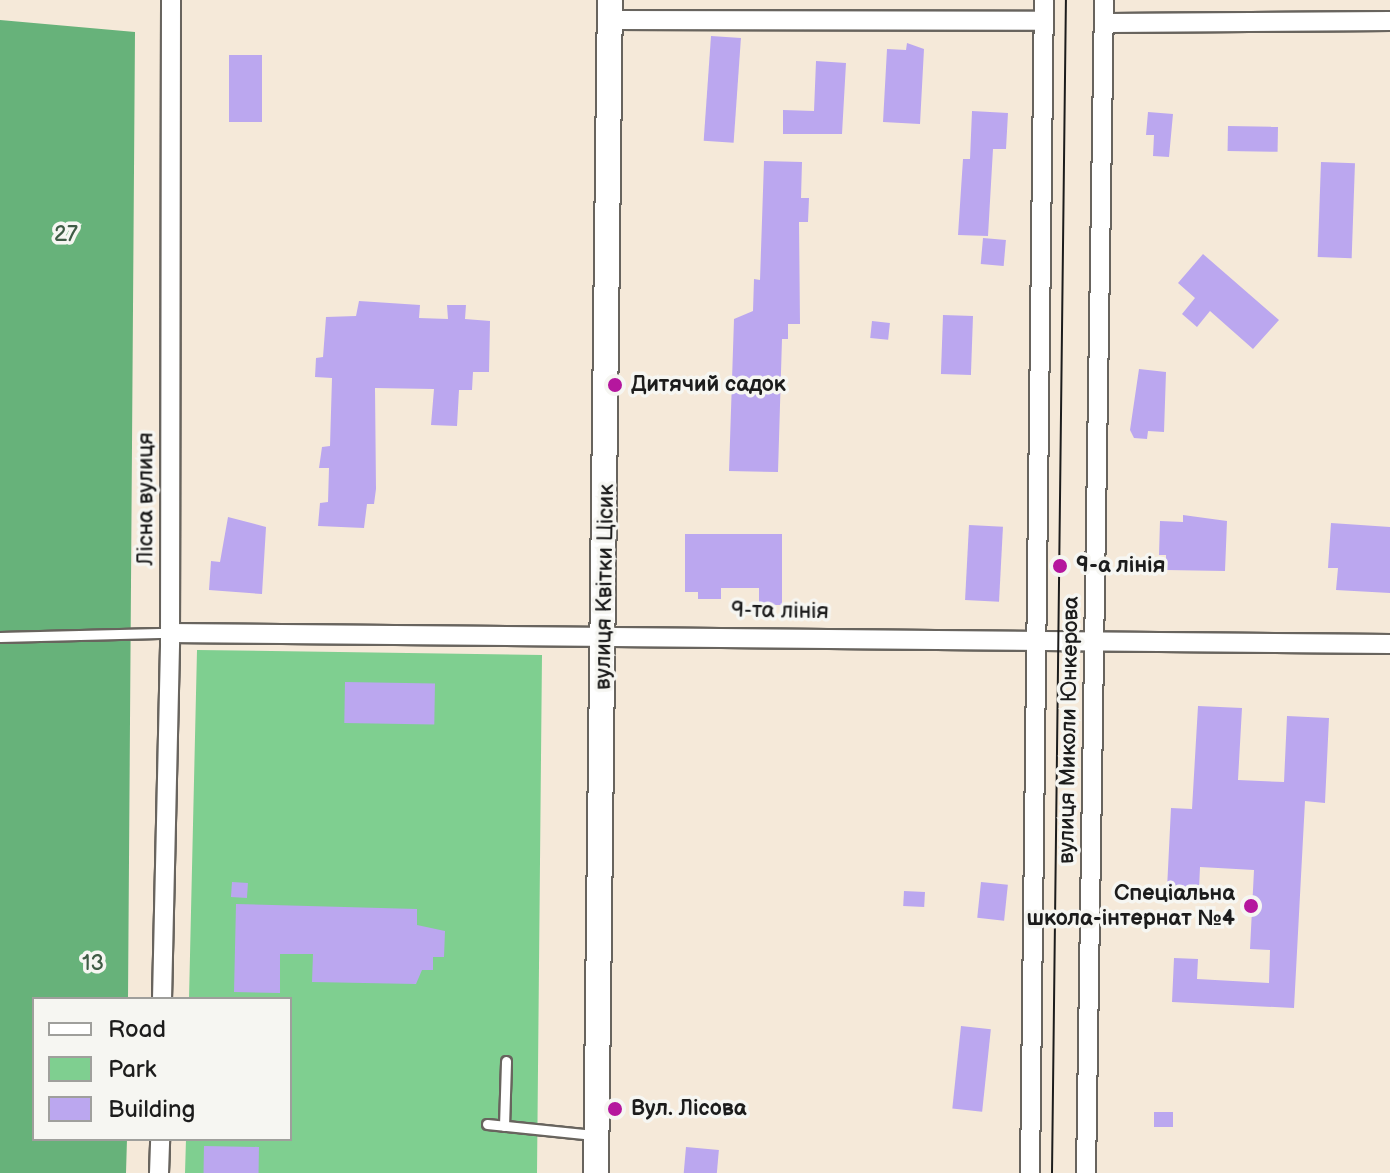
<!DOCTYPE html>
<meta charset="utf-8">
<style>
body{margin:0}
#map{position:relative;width:1390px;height:1173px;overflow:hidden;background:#f5e9d9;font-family:"Balsamiq Sans",sans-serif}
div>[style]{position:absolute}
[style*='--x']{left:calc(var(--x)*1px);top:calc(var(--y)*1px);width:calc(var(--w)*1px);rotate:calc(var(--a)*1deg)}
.green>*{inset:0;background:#7fcf90}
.forest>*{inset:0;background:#67b27a}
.building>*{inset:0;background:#bba7ef;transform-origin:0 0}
.roads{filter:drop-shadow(2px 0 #68645e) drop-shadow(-2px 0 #68645e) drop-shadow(0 2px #68645e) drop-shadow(0 -2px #68645e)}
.service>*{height:9px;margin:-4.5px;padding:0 4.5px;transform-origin:4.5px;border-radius:4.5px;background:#fff}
.minor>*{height:18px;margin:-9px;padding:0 9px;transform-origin:9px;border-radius:9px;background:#fff}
.tertiary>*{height:24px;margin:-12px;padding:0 12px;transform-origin:12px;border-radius:12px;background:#fff}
.tram>*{height:2px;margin:-1px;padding:0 1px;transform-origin:1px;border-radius:1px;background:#1c1c1c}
.dots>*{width:22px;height:22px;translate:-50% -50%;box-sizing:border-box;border:4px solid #f6f6f2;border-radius:50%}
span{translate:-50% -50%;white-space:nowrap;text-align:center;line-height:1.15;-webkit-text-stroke:7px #f6f6f2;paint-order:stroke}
.park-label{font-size:22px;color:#3f5b45}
.poi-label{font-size:22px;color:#1c1c1c;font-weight:700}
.left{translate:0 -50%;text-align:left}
.right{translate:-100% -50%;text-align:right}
.street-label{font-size:22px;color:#1c1c1c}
.legend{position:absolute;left:32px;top:997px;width:260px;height:144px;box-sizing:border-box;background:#f6f6f2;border:2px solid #9f9f9c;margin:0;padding:10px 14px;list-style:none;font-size:24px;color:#1c1c1c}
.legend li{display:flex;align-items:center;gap:16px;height:40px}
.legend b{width:40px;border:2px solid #9f9f9c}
</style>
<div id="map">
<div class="green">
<i style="clip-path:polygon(197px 650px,542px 655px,537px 1173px,185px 1173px,186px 1139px,290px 1139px,290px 999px,189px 999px)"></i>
</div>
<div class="forest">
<i style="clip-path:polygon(0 20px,135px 32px,128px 999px,34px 999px,34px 1139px,127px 1139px,126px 1173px,0 1173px)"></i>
</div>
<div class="building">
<i style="left:711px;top:36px;width:30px;height:105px;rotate:4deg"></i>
<i style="clip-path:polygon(907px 43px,924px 49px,920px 124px,883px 122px,887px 49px,906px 50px)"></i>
<i style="left:229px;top:55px;width:33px;height:67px"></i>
<i style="clip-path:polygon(816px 61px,846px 63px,842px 134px,783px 134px,783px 110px,814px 111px)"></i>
<i style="clip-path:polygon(972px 111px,1008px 113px,1006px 149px,993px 149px,988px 236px,958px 235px,963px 159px,970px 159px)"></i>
<i style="clip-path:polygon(1148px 112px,1173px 114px,1169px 157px,1153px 156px,1154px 135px,1146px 135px)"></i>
<i style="left:1228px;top:126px;width:50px;height:25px;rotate:1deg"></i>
<i style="clip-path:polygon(764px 161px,802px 162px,801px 198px,809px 198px,808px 222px,799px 222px,800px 324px,788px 324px,788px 339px,782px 339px,778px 472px,729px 471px,734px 319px,753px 311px,754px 279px,760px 280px)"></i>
<i style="left:1321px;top:162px;width:34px;height:95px;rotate:2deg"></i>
<i style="left:983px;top:238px;width:23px;height:26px;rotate:5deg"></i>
<i style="clip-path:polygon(1203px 254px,1279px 320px,1253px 349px,1210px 311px,1197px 327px,1182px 314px,1195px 298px,1178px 283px)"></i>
<i style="clip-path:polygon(359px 301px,420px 305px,419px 318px,448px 319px,447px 305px,466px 305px,465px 319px,490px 321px,489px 372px,473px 372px,472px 390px,459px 390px,457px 426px,431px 425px,434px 389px,375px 388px,376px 489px,374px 504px,367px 504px,364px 528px,318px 526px,320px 503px,328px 502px,329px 468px,319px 468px,322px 447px,330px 446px,332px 378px,315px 377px,316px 358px,323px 357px,326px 317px,356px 316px)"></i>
<i style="left:943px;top:315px;width:30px;height:59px;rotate:2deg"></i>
<i style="left:872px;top:321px;width:18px;height:17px;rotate:6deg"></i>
<i style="clip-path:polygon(1139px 369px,1166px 372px,1164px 432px,1148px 431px,1147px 439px,1134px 438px,1130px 430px)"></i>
<i style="clip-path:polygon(1183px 515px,1227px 521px,1225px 571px,1166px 570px,1166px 555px,1159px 555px,1160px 521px,1183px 522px)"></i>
<i style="clip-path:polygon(228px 517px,266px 527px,262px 594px,209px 590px,211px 561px,220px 562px)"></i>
<i style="clip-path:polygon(1331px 523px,1390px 527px,1390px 593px,1336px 590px,1338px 568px,1328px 568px)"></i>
<i style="left:969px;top:525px;width:34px;height:75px;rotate:3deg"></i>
<i style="clip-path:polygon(685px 534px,782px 534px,782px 605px,759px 605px,759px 588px,721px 588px,721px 599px,698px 599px,698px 592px,685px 592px)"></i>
<i style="left:345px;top:682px;width:90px;height:41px;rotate:1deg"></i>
<i style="clip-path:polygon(1198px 706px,1242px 708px,1238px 780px,1284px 782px,1287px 716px,1329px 718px,1325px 803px,1305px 801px,1294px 1008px,1172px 1002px,1174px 958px,1198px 959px,1197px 979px,1269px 983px,1270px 950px,1250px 949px,1254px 870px,1200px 867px,1199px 890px,1167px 889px,1171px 808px,1192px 809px)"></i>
<i style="left:232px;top:882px;width:16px;height:15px;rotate:4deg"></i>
<i style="left:981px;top:882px;width:27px;height:36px;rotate:6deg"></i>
<i style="left:904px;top:891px;width:21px;height:15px;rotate:3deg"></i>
<i style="clip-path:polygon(236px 904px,417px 909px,417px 925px,445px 931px,444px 957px,433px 957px,433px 970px,422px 970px,416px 984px,312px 982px,313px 954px,280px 954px,280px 993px,234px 992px)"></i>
<i style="left:961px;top:1026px;width:30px;height:83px;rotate:6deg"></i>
<i style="left:1173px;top:1112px;width:15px;height:19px;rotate:90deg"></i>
<i style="left:204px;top:1146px;width:55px;height:27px;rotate:1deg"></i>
<i style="left:686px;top:1147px;width:33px;height:26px;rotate:5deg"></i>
</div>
<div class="roads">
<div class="service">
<i style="--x:0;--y:637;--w:169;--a:-1.4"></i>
<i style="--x:487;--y:1124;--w:107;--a:5.9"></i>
<i style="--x:504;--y:1126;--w:65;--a:-88.2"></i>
</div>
<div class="minor">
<i style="--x:610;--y:20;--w:434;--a:0.1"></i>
<i style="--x:1104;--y:23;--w:286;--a:-0.4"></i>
<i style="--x:169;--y:633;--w:1221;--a:0.52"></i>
<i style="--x:162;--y:999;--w:356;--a:-88.7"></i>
<i style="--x:170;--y:643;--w:643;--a:-89.91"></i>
<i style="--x:159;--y:1173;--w:34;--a:-88"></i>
<i style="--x:1030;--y:1173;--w:1173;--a:-89.32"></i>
<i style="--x:1086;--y:1173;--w:1173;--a:-89.12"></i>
</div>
<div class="tertiary">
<i style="--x:596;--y:1173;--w:1173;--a:-89.32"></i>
</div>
</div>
<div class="tram">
<i style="--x:1052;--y:1173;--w:1173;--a:-89.32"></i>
</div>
<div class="dots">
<i style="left:615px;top:385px;background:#b5179e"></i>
<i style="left:1060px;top:566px;background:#b5179e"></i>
<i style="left:1251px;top:906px;background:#b5179e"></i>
<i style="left:615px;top:1109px;background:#b5179e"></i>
</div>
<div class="park-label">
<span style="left:66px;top:235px">27</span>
<span style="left:93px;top:964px">13</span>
</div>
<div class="poi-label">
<span class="left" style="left:631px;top:385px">Дитячий садок</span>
<span class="left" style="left:1076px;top:566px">9-а лінія</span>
<span class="right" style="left:1235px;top:906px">Спеціальна<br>школа-інтернат №4</span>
<span class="left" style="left:631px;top:1109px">Вул. Лісова</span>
</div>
<div class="street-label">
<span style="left:146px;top:499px;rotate:-90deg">Лісна вулиця</span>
<span style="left:605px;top:587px;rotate:-89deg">вулиця Квітки Цісик</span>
<span style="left:780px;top:611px;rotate:1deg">9-та лінія</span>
<span style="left:1069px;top:730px;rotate:-89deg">вулиця Миколи Юнкерова</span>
</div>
<ul class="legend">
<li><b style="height:10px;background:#fff"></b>Road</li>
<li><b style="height:22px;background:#7fcf90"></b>Park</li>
<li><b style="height:22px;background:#bba7ef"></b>Building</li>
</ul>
</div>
